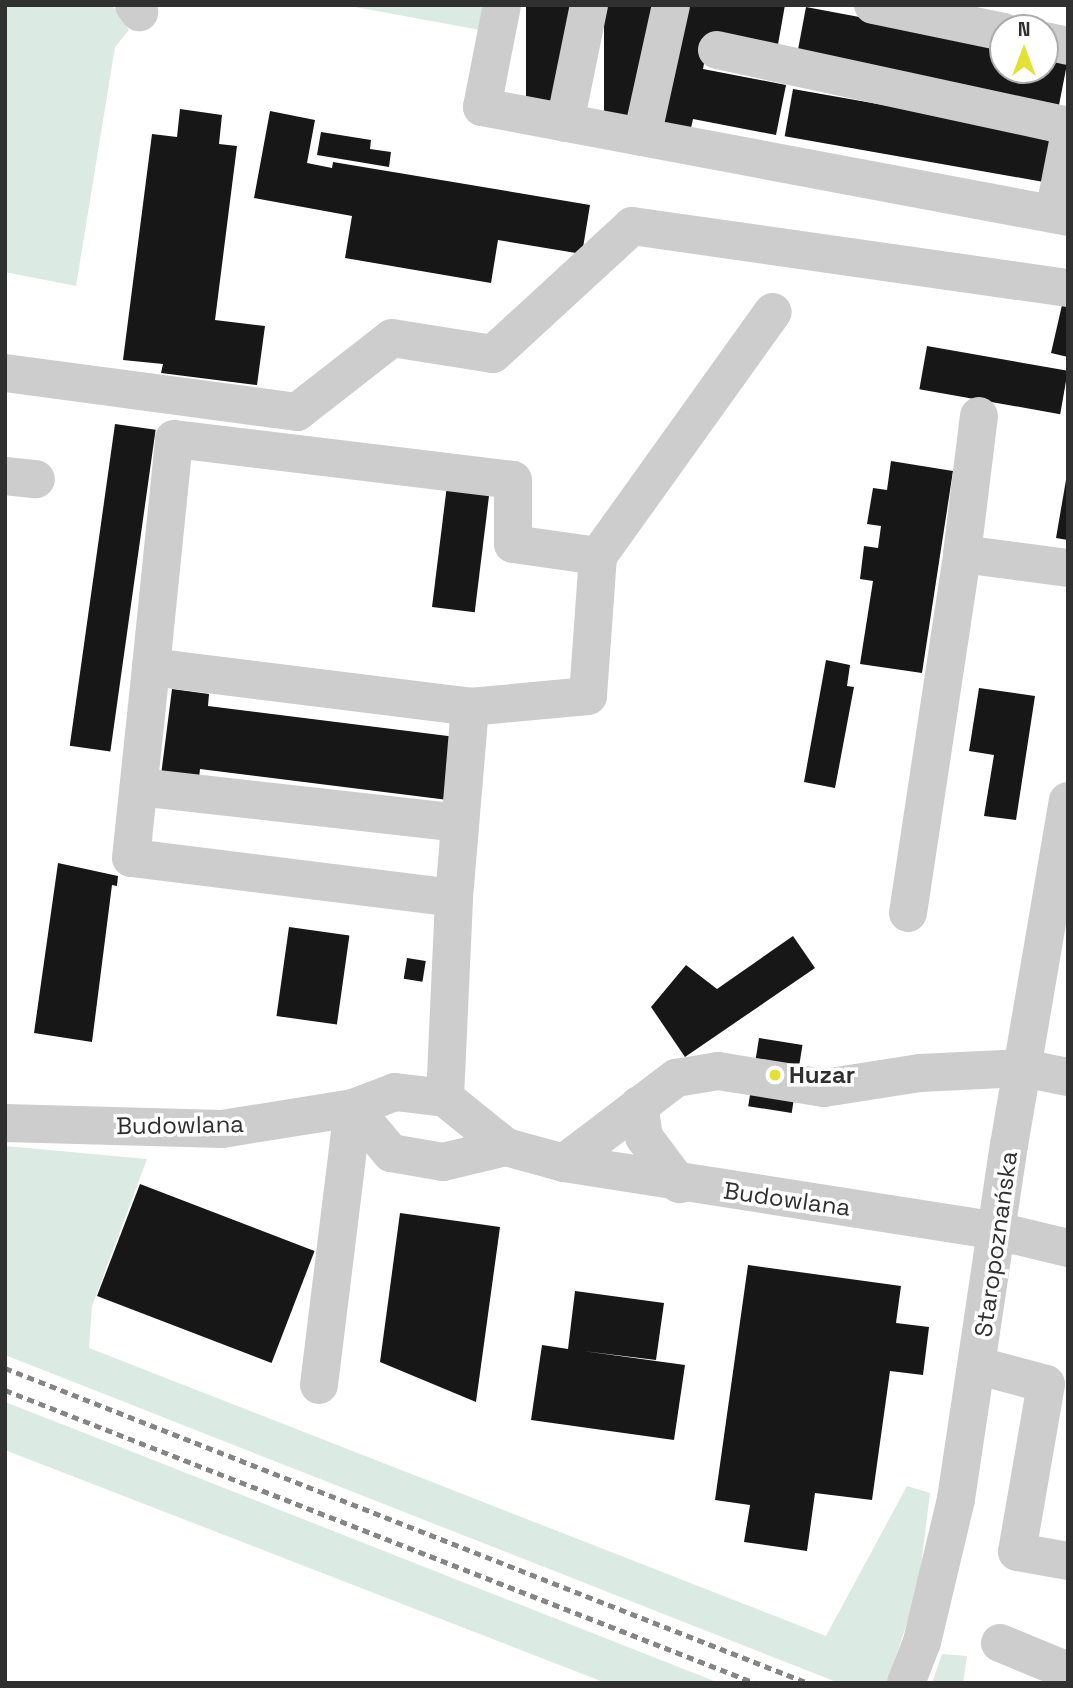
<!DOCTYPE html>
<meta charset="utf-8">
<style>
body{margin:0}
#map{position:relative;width:1073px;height:1688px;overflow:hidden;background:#fff;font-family:"Space Grotesk",sans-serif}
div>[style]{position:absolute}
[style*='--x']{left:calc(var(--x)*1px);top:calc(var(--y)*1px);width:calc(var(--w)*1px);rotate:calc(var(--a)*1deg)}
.green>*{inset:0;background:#dbeae3}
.building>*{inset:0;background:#171717;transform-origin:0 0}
.minor>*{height:38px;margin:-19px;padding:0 19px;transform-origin:19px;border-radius:19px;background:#cdcdcd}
.rail>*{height:5px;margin-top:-2.5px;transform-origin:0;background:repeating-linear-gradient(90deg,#858585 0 7px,transparent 0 12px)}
.dots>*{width:19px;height:19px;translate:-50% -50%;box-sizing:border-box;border:4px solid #fff;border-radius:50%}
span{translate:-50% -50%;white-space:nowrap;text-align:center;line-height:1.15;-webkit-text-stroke:7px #fff;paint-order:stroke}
.poi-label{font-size:24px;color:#303030;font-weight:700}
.left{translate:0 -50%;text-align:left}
.street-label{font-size:24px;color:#303030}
.frame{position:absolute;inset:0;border:7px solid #303030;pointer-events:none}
.north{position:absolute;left:989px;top:14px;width:70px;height:70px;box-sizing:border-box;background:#fff;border:2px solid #acacac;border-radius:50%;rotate:0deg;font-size:19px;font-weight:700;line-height:28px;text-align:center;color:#303030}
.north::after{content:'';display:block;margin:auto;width:24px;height:32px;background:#e5e035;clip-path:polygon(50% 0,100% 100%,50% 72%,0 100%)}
</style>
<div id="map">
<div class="green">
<i style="clip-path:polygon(5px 5px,112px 5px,129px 30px,115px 47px,76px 286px,5px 272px)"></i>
<i style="clip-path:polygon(344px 5px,490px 5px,486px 31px)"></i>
<i style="clip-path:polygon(5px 1146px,147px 1159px,92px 1306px,89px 1348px,826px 1636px,907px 1486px,930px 1493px,918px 1590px,887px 1683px,839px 1683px,5px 1355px)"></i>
<i style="clip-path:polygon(5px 1402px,82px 1432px,719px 1683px,606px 1683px,5px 1450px)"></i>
<i style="clip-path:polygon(942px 1654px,967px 1656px,963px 1683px,932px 1683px)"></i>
</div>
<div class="building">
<i style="left:526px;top:5px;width:50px;height:99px"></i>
<i style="left:604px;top:5px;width:54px;height:114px"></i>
<i style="clip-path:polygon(685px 5px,785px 5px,777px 50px,709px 37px,703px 69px,786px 85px,776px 135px,693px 119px,689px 137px,661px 132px)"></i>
<i style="clip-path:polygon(806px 7px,1003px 44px,1003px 70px,1045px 70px,1045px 52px,1068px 59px,1059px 105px,797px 55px)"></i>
<i style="left:793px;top:89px;width:266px;height:48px;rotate:10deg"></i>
<i style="clip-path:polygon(180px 109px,222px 115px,219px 144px,237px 146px,215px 320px,265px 326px,257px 385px,161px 373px,163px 364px,123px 360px,152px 134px,177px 137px)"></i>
<i style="clip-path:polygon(270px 111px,315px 120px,307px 163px,332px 168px,333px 162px,590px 205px,582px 254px,498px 240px,491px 283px,345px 258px,352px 216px,254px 198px)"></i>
<i style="clip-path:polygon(321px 132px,371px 140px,370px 149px,391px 152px,389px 167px,317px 155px)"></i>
<i style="clip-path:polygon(1062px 305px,1068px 306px,1068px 357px,1051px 353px)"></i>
<i style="left:927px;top:346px;width:143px;height:44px;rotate:10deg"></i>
<i style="left:115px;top:424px;width:41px;height:325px;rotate:8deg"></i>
<i style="clip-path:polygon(891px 461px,953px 471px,922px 673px,860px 664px,873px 581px,860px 579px,864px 546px,878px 548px,881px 526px,867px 524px,873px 488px,887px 490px)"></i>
<i style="left:448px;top:477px;width:43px;height:131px;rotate:7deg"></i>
<i style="clip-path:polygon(1066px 480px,1068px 481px,1068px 540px,1056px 538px)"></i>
<i style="clip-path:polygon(826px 660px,850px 665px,847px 686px,854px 687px,835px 788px,804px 782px)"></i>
<i style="clip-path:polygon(979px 688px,1035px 696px,1016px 820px,984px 816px,994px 755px,969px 751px)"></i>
<i style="clip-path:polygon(172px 689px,209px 694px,208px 706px,456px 737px,448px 800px,200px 769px,198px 787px,160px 783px)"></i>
<i style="clip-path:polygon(58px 863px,118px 876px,117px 886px,112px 885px,92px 1042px,34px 1033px)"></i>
<i style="left:289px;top:927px;width:61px;height:90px;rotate:8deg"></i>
<i style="clip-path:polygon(793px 936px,815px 968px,685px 1057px,651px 1007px,686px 965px,717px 989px)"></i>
<i style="left:407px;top:958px;width:19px;height:21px;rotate:9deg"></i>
<i style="left:759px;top:1038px;width:44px;height:69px;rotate:9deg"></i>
<i style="left:140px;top:1184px;width:187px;height:120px;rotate:21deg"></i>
<i style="clip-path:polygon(400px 1213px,500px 1227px,476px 1402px,380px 1362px)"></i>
<i style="clip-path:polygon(748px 1265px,901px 1286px,896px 1323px,929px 1327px,923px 1375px,890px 1371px,872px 1500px,815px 1493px,807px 1551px,744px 1542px,750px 1505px,715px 1500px)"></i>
<i style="clip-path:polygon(575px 1291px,664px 1303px,656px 1360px,583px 1351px,685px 1365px,674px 1440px,531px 1420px,542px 1345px,568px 1349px)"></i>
</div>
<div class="minor">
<i style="--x:134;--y:5;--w:9;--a:54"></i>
<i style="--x:502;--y:5;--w:104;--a:101.1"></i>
<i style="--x:482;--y:107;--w:596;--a:10.63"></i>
<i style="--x:873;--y:5;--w:133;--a:11.7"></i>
<i style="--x:1045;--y:41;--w:24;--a:12"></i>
<i style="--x:717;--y:50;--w:359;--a:12.2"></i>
<i style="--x:565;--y:123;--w:120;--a:-78.5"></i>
<i style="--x:642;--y:137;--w:135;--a:-77.6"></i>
<i style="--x:1054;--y:214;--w:73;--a:-79"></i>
<i style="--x:5;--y:373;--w:295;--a:7.6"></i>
<i style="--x:297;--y:412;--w:120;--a:-37.9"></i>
<i style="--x:392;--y:338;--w:102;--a:9"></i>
<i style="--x:493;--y:354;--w:189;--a:-42.6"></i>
<i style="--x:632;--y:226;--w:440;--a:8.1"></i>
<i style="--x:5;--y:476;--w:31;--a:6"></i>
<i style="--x:962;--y:554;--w:139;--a:-83"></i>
<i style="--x:598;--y:556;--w:300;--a:-54.4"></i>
<i style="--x:151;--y:667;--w:229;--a:-84.2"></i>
<i style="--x:174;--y:439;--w:341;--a:6.9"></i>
<i style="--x:513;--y:480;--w:64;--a:90"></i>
<i style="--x:513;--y:544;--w:86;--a:8"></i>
<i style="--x:598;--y:556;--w:140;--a:94.1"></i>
<i style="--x:588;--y:696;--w:119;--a:174.7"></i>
<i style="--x:139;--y:787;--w:323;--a:6.4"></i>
<i style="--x:908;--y:913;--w:363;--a:-81.4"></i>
<i style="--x:962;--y:554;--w:107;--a:7.5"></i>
<i style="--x:445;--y:1098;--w:200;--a:-87.4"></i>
<i style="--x:454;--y:898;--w:325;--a:-172.9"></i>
<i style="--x:131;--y:858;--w:192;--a:-84"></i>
<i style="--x:151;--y:667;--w:321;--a:7.1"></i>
<i style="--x:470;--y:707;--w:192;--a:94.8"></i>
<i style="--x:639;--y:1105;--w:32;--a:81"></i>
<i style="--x:644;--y:1137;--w:59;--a:53.3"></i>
<i style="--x:353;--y:1108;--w:59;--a:49.8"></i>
<i style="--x:391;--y:1153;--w:53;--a:9.8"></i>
<i style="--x:443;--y:1162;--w:65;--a:-13.4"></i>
<i style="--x:5;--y:1123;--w:217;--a:1.6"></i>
<i style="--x:222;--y:1129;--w:133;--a:-9.1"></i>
<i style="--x:353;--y:1108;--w:45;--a:-20.9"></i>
<i style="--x:395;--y:1092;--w:50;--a:6.8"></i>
<i style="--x:445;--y:1098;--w:78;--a:38.8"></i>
<i style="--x:506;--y:1147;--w:60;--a:15.4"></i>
<i style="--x:564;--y:1163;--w:438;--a:8.9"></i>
<i style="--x:997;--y:1231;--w:73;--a:13.5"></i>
<i style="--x:564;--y:1163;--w:141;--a:-37.2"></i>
<i style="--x:676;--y:1078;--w:43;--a:-9.5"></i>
<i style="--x:718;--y:1071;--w:107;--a:9.1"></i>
<i style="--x:824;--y:1088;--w:97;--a:-8.9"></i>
<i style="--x:920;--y:1073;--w:103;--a:-2.8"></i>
<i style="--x:1023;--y:1068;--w:46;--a:11.3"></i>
<i style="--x:979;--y:1366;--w:69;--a:15"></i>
<i style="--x:1046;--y:1384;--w:170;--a:99.8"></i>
<i style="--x:1017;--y:1552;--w:52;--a:10"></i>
<i style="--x:319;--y:1385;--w:279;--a:-83"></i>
<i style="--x:1000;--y:1643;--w:74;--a:22.4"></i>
<i style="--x:906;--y:1683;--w:44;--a:-68.7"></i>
<i style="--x:922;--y:1642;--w:147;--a:-76.6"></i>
<i style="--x:956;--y:1499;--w:358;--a:-81.5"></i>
<i style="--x:1009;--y:1145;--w:349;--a:-80.3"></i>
</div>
<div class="rail">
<i style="--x:5;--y:1368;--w:863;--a:21.42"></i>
<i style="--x:5;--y:1390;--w:805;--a:21.34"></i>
</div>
<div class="dots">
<i style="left:775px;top:1075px;background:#e5e035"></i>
</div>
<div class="poi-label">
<span class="left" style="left:789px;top:1075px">Huzar</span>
</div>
<div class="street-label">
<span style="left:180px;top:1125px;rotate:-1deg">Budowlana</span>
<span style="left:787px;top:1199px;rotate:8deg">Budowlana</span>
<span style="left:996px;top:1244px;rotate:-82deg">Staropoznańska</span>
</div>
<div class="frame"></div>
<div class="north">N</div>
</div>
